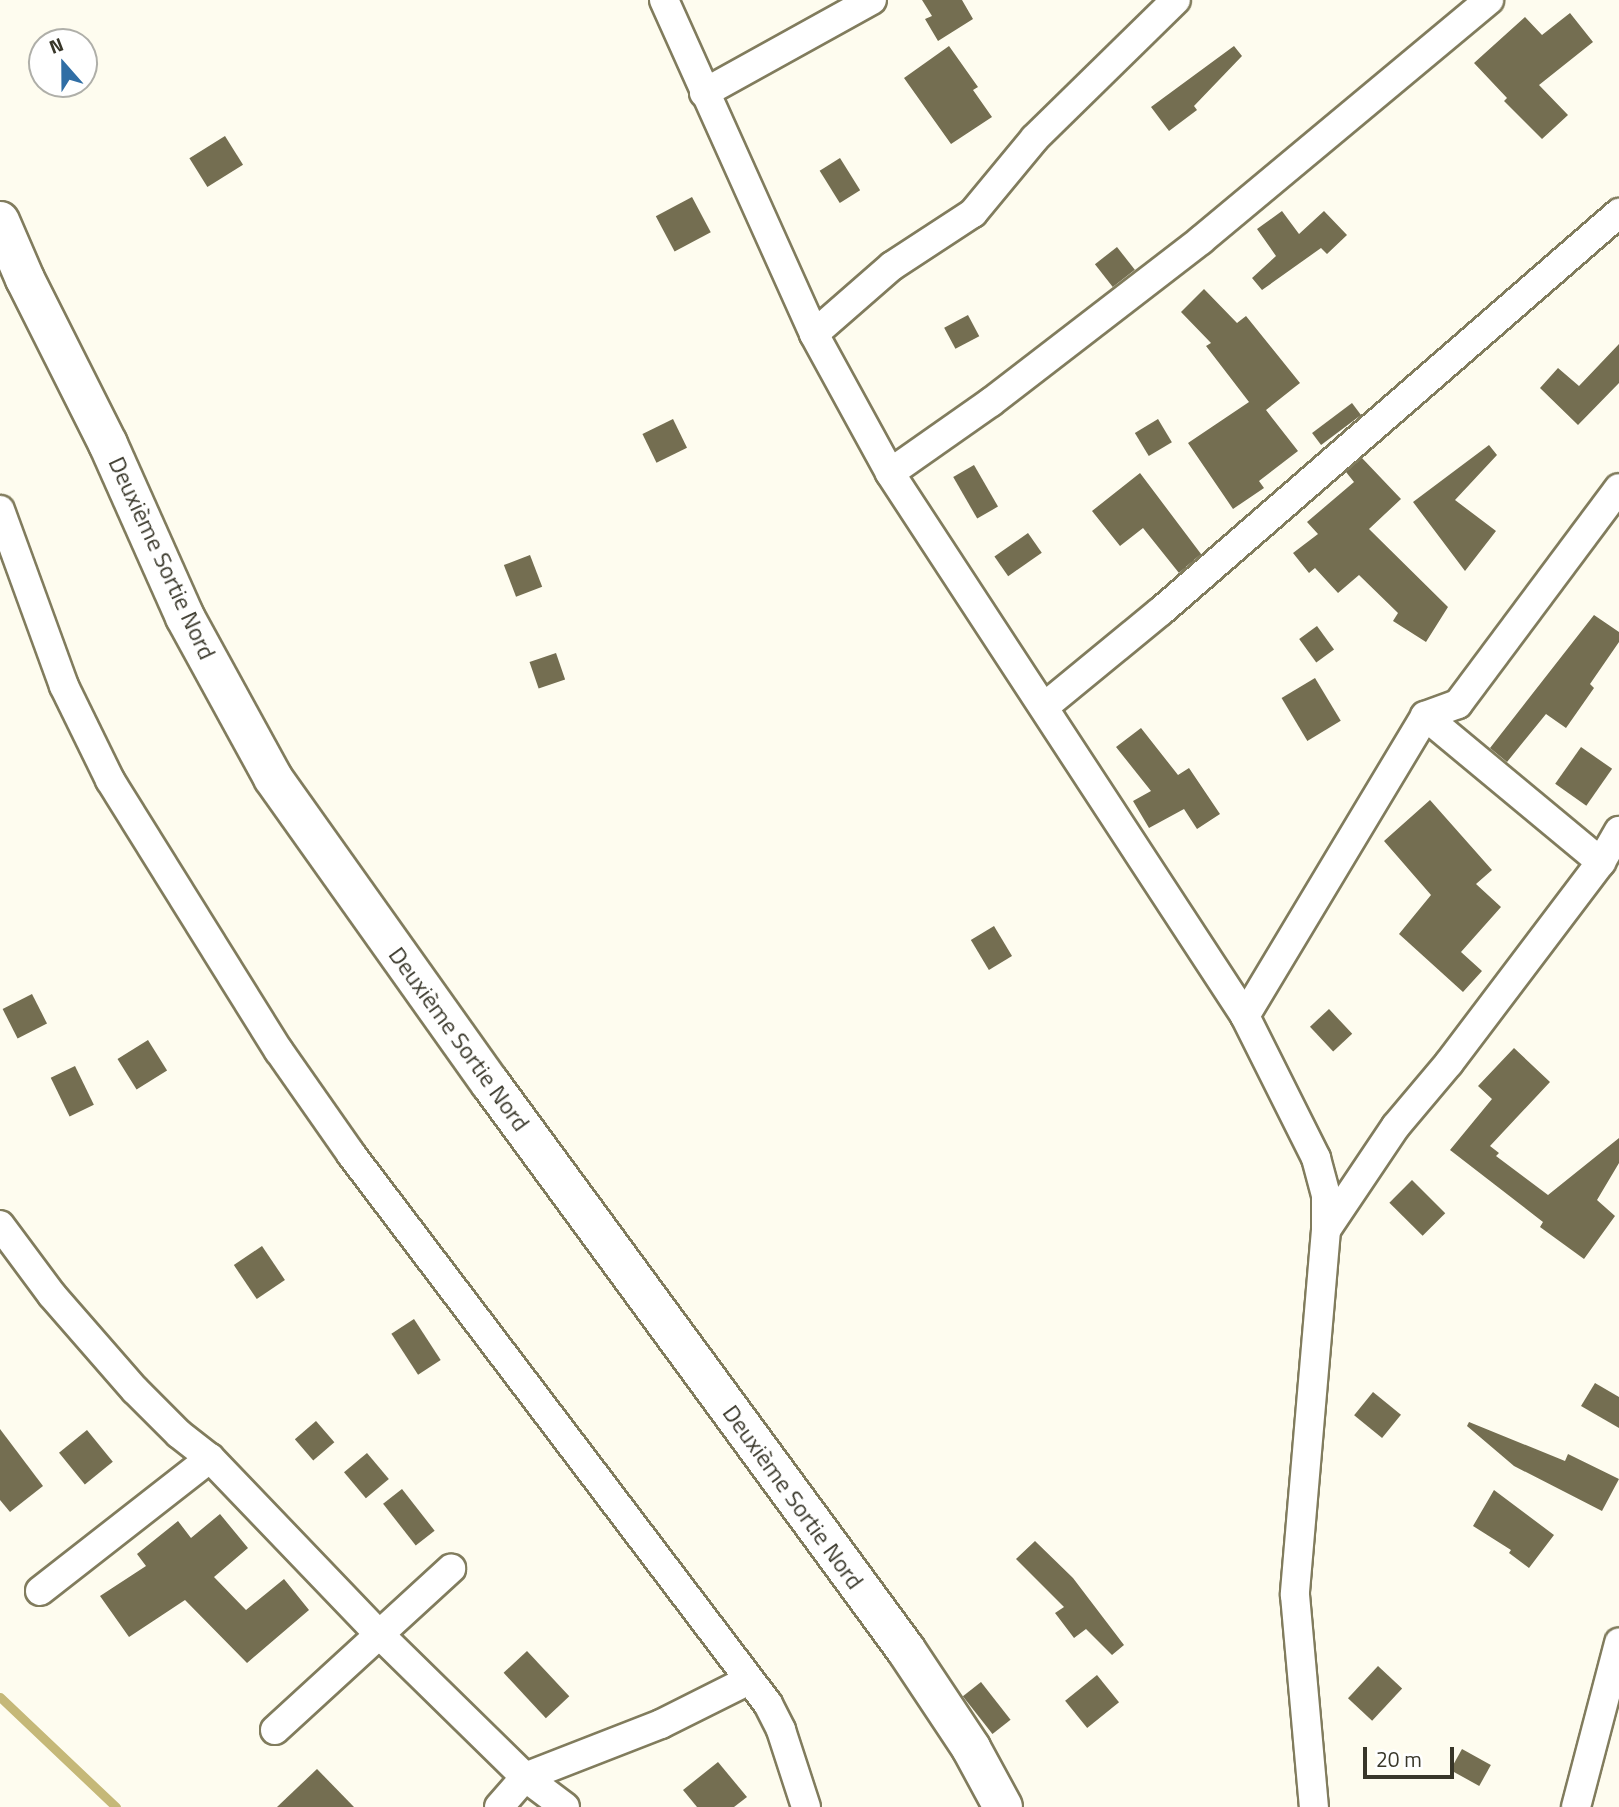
<!DOCTYPE html>
<meta charset="utf-8">
<style>
body{margin:0}
#map{position:relative;width:1619px;height:1807px;overflow:hidden;background:#fefcef;font-family:"Titillium Web",sans-serif}
div>[style]{position:absolute}
[style*='--x']{left:calc(var(--x)*1px);top:calc(var(--y)*1px);width:calc(var(--w)*1px);rotate:calc(var(--a)*1deg)}
.stream>*{height:9px;margin:-4.5px;padding:0 4.5px;transform-origin:4.5px;border-radius:4.5px;background:#c5b878}
.building>*{inset:0;background:#746e51;transform-origin:0 0}
.roads{filter:drop-shadow(2px 0 #817c5d) drop-shadow(-2px 0 #817c5d) drop-shadow(0 2px #817c5d) drop-shadow(0 -2px #817c5d)}
.minor>*{height:28px;margin:-14px;padding:0 14px;transform-origin:14px;border-radius:14px;background:#fff}
.primary>*{height:38px;margin:-19px;padding:0 19px;transform-origin:19px;border-radius:19px;background:#fff}
span{translate:-50% -50%;white-space:nowrap;text-align:center;line-height:1.15;-webkit-text-stroke:7px #fff;paint-order:stroke}
.street-label{font-size:24px;color:#383629}
.north{position:absolute;left:28px;top:28px;width:70px;height:70px;box-sizing:border-box;background:#fff;border:2px solid #afafa9;border-radius:50%;rotate:339deg;font-size:19px;font-weight:700;line-height:28px;text-align:center;color:#383629}
.north::after{content:'';display:block;margin:auto;width:24px;height:32px;background:#306ea5;clip-path:polygon(50% 0,100% 100%,50% 72%,0 100%)}
.scale{position:absolute;left:1363px;top:1747px;width:91px;height:32px;box-sizing:border-box;border:4px solid #383629;border-top:0;padding-left:9px;font-size:21px;line-height:24px;white-space:nowrap;color:#383629;-webkit-text-stroke:5px #fff;paint-order:stroke}
</style>
<div id="map">
<div class="stream">
<i style="--x:0;--y:1697;--w:160;--a:43.5"></i>
</div>
<div class="building">
<i style="clip-path:polygon(922px 0,962px 0,973px 19px,938px 41px,925px 19px,932px 16px)"></i>
<i style="clip-path:polygon(1570px 13px,1593px 42px,1539px 85px,1568px 115px,1542px 139px,1504px 101px,1507px 98px,1474px 63px,1525px 17px,1542px 35px)"></i>
<i style="clip-path:polygon(949px 46px,978px 87px,973px 90px,992px 117px,951px 144px,904px 78px)"></i>
<i style="clip-path:polygon(1234px 46px,1242px 56px,1194px 106px,1197px 110px,1169px 131px,1151px 107px)"></i>
<i style="left:225px;top:136px;width:34px;height:42px;rotate:58deg"></i>
<i style="left:840px;top:158px;width:38px;height:24px;rotate:58deg"></i>
<i style="left:692px;top:197px;width:40px;height:41px;rotate:62deg"></i>
<i style="clip-path:polygon(1282px 211px,1299px 234px,1324px 211px,1347px 235px,1327px 254px,1321px 248px,1262px 290px,1252px 278px,1276px 256px,1257px 229px)"></i>
<i style="left:1117px;top:247px;width:29px;height:28px;rotate:52deg"></i>
<i style="clip-path:polygon(1204px 289px,1237px 323px,1246px 316px,1300px 383px,1266px 410px,1298px 451px,1259px 481px,1264px 488px,1233px 509px,1188px 443px,1249px 402px,1206px 346px,1211px 343px,1181px 312px)"></i>
<i style="left:968px;top:315px;width:24px;height:27px;rotate:62deg"></i>
<i style="clip-path:polygon(1619px 344px,1619px 383px,1578px 425px,1540px 388px,1558px 368px,1579px 386px)"></i>
<i style="left:1352px;top:403px;width:15px;height:50px;rotate:53deg"></i>
<i style="left:673px;top:419px;width:32px;height:34px;rotate:64deg"></i>
<i style="left:1158px;top:419px;width:27px;height:27px;rotate:59deg"></i>
<i style="clip-path:polygon(1489px 445px,1497px 455px,1455px 500px,1496px 531px,1465px 571px,1413px 502px)"></i>
<i style="clip-path:polygon(1362px 458px,1401px 499px,1369px 529px,1448px 607px,1426px 642px,1393px 621px,1398px 613px,1359px 575px,1338px 593px,1315px 568px,1309px 573px,1293px 553px,1318px 534px,1307px 522px,1354px 482px,1346px 472px)"></i>
<i style="left:974px;top:465px;width:48px;height:24px;rotate:60deg"></i>
<i style="clip-path:polygon(1140px 473px,1201px 554px,1179px 573px,1143px 528px,1120px 546px,1092px 511px)"></i>
<i style="left:1028px;top:533px;width:24px;height:41px;rotate:55deg"></i>
<i style="left:530px;top:555px;width:34px;height:28px;rotate:69deg"></i>
<i style="clip-path:polygon(1594px 615px,1619px 632px,1619px 642px,1590px 684px,1594px 688px,1566px 728px,1546px 714px,1507px 762px,1490px 748px)"></i>
<i style="left:1317px;top:626px;width:29px;height:22px;rotate:54deg"></i>
<i style="left:556px;top:653px;width:28px;height:28px;rotate:71deg"></i>
<i style="left:1315px;top:678px;width:50px;height:39px;rotate:59deg"></i>
<i style="clip-path:polygon(1141px 728px,1178px 775px,1189px 768px,1220px 814px,1197px 829px,1184px 809px,1149px 828px,1133px 801px,1151px 791px,1116px 747px)"></i>
<i style="left:1581px;top:747px;width:38px;height:45px;rotate:35deg"></i>
<i style="clip-path:polygon(1430px 800px,1492px 870px,1476px 884px,1501px 907px,1461px 952px,1482px 971px,1463px 992px,1399px 934px,1431px 895px,1384px 841px)"></i>
<i style="left:994px;top:926px;width:35px;height:27px;rotate:59deg"></i>
<i style="left:32px;top:994px;width:33px;height:33px;rotate:63deg"></i>
<i style="left:1329px;top:1009px;width:34px;height:26px;rotate:47deg"></i>
<i style="left:148px;top:1040px;width:36px;height:36px;rotate:58deg"></i>
<i style="clip-path:polygon(1514px 1048px,1550px 1082px,1490px 1146px,1499px 1153px,1496px 1156px,1548px 1195px,1619px 1138px,1619px 1163px,1597px 1200px,1615px 1216px,1584px 1259px,1540px 1227px,1543px 1222px,1450px 1150px,1492px 1099px,1478px 1086px)"></i>
<i style="left:75px;top:1066px;width:43px;height:27px;rotate:64deg"></i>
<i style="left:1412px;top:1180px;width:47px;height:32px;rotate:45deg"></i>
<i style="left:262px;top:1246px;width:41px;height:34px;rotate:56deg"></i>
<i style="left:414px;top:1319px;width:49px;height:27px;rotate:57deg"></i>
<i style="clip-path:polygon(1595px 1383px,1619px 1397px,1619px 1428px,1581px 1406px)"></i>
<i style="left:1373px;top:1392px;width:36px;height:30px;rotate:39deg"></i>
<i style="left:316px;top:1421px;width:28px;height:28px;rotate:49deg"></i>
<i style="clip-path:polygon(1469px 1422px,1565px 1461px,1568px 1454px,1619px 1479px,1602px 1511px,1514px 1466px,1467px 1426px)"></i>
<i style="clip-path:polygon(0 1429px,43px 1486px,10px 1512px,0 1500px)"></i>
<i style="left:87px;top:1430px;width:41px;height:36px;rotate:51deg"></i>
<i style="left:367px;top:1453px;width:34px;height:30px;rotate:50deg"></i>
<i style="left:402px;top:1489px;width:53px;height:24px;rotate:52deg"></i>
<i style="clip-path:polygon(1494px 1490px,1554px 1535px,1529px 1568px,1509px 1553px,1511px 1550px,1473px 1526px)"></i>
<i style="clip-path:polygon(220px 1514px,248px 1548px,214px 1577px,246px 1610px,284px 1579px,309px 1610px,247px 1663px,185px 1600px,129px 1637px,100px 1596px,146px 1566px,137px 1554px,178px 1521px,191px 1538px)"></i>
<i style="clip-path:polygon(1035px 1541px,1073px 1578px,1124px 1645px,1112px 1655px,1086px 1629px,1074px 1638px,1055px 1613px,1064px 1607px,1016px 1559px)"></i>
<i style="left:527px;top:1651px;width:62px;height:32px;rotate:47deg"></i>
<i style="left:1378px;top:1666px;width:33px;height:44px;rotate:43deg"></i>
<i style="left:1097px;top:1675px;width:35px;height:41px;rotate:51deg"></i>
<i style="left:981px;top:1682px;width:48px;height:23px;rotate:52deg"></i>
<i style="left:1462px;top:1749px;width:33px;height:24px;rotate:29deg"></i>
<i style="clip-path:polygon(718px 1762px,747px 1797px,734px 1807px,697px 1807px,683px 1790px)"></i>
<i style="clip-path:polygon(317px 1769px,354px 1807px,277px 1807px)"></i>
</div>
<div class="roads">
<div class="minor">
<i style="--x:664;--y:0;--w:366;--a:65.8"></i>
<i style="--x:814;--y:334;--w:158;--a:61.3"></i>
<i style="--x:890;--y:473;--w:649;--a:56.82"></i>
<i style="--x:1245;--y:1016;--w:159;--a:63.4"></i>
<i style="--x:1316;--y:1158;--w:38;--a:75"></i>
<i style="--x:1326;--y:1195;--w:35;--a:90"></i>
<i style="--x:1326;--y:1230;--w:366;--a:94.9"></i>
<i style="--x:1295;--y:1595;--w:213;--a:84.9"></i>
<i style="--x:704;--y:93;--w:192;--a:-29"></i>
<i style="--x:814;--y:334;--w:103;--a:-41.1"></i>
<i style="--x:892;--y:266;--w:97;--a:-33.2"></i>
<i style="--x:973;--y:213;--w:97;--a:-50.4"></i>
<i style="--x:1035;--y:138;--w:197;--a:-44.4"></i>
<i style="--x:890;--y:473;--w:123;--a:-35.1"></i>
<i style="--x:991;--y:402;--w:265;--a:-37.6"></i>
<i style="--x:1201;--y:240;--w:375;--a:-39.8"></i>
<i style="--x:0;--y:510;--w:187;--a:70"></i>
<i style="--x:64;--y:686;--w:105;--a:63.9"></i>
<i style="--x:110;--y:780;--w:319;--a:58.1"></i>
<i style="--x:279;--y:1051;--w:126;--a:55"></i>
<i style="--x:351;--y:1154;--w:690;--a:52.83"></i>
<i style="--x:768;--y:1704;--w:29;--a:63"></i>
<i style="--x:781;--y:1730;--w:81;--a:72"></i>
<i style="--x:1044;--y:707;--w:151;--a:-39.4"></i>
<i style="--x:1161;--y:611;--w:607;--a:-40.99"></i>
<i style="--x:1425;--y:716;--w:229;--a:39.7"></i>
<i style="--x:1245;--y:1016;--w:350;--a:-59"></i>
<i style="--x:1425;--y:716;--w:35;--a:-20"></i>
<i style="--x:1458;--y:704;--w:269;--a:-53.3"></i>
<i style="--x:0;--y:1225;--w:87;--a:53.4"></i>
<i style="--x:52;--y:1295;--w:126;--a:48.9"></i>
<i style="--x:135;--y:1390;--w:62;--a:45"></i>
<i style="--x:179;--y:1434;--w:39;--a:38"></i>
<i style="--x:210;--y:1458;--w:244;--a:46.2"></i>
<i style="--x:379;--y:1634;--w:204;--a:44.4"></i>
<i style="--x:525;--y:1777;--w:50;--a:36.9"></i>
<i style="--x:1326;--y:1230;--w:125;--a:-56.1"></i>
<i style="--x:1396;--y:1126;--w:82;--a:-49.9"></i>
<i style="--x:1449;--y:1063;--w:252;--a:-52.9"></i>
<i style="--x:1601;--y:862;--w:36;--a:-60"></i>
<i style="--x:40;--y:1591;--w:216;--a:-38"></i>
<i style="--x:275;--y:1730;--w:239;--a:-42.5"></i>
<i style="--x:499;--y:1807;--w:40;--a:-49"></i>
<i style="--x:525;--y:1777;--w:146;--a:-21.3"></i>
<i style="--x:661;--y:1724;--w:98;--a:-26.6"></i>
<i style="--x:1576;--y:1807;--w:170;--a:-75.3"></i>
</div>
<div class="primary">
<i style="--x:0;--y:221;--w:63;--a:66.7"></i>
<i style="--x:25;--y:279;--w:185;--a:63.3"></i>
<i style="--x:108;--y:444;--w:189;--a:66"></i>
<i style="--x:185;--y:617;--w:183;--a:61.3"></i>
<i style="--x:273;--y:778;--w:374;--a:54.6"></i>
<i style="--x:490;--y:1083;--w:703;--a:53.73"></i>
<i style="--x:906;--y:1650;--w:118;--a:56.4"></i>
<i style="--x:971;--y:1748;--w:67;--a:61.5"></i>
</div>
</div>
<div class="street-label">
<span style="left:162px;top:558px;rotate:65deg">Deuxième Sortie Nord</span>
<span style="left:459px;top:1039px;rotate:54deg">Deuxième Sortie Nord</span>
<span style="left:793px;top:1497px;rotate:54deg">Deuxième Sortie Nord</span>
</div>
<div class="north">N</div>
<div class="scale">20 m</div>
</div>
